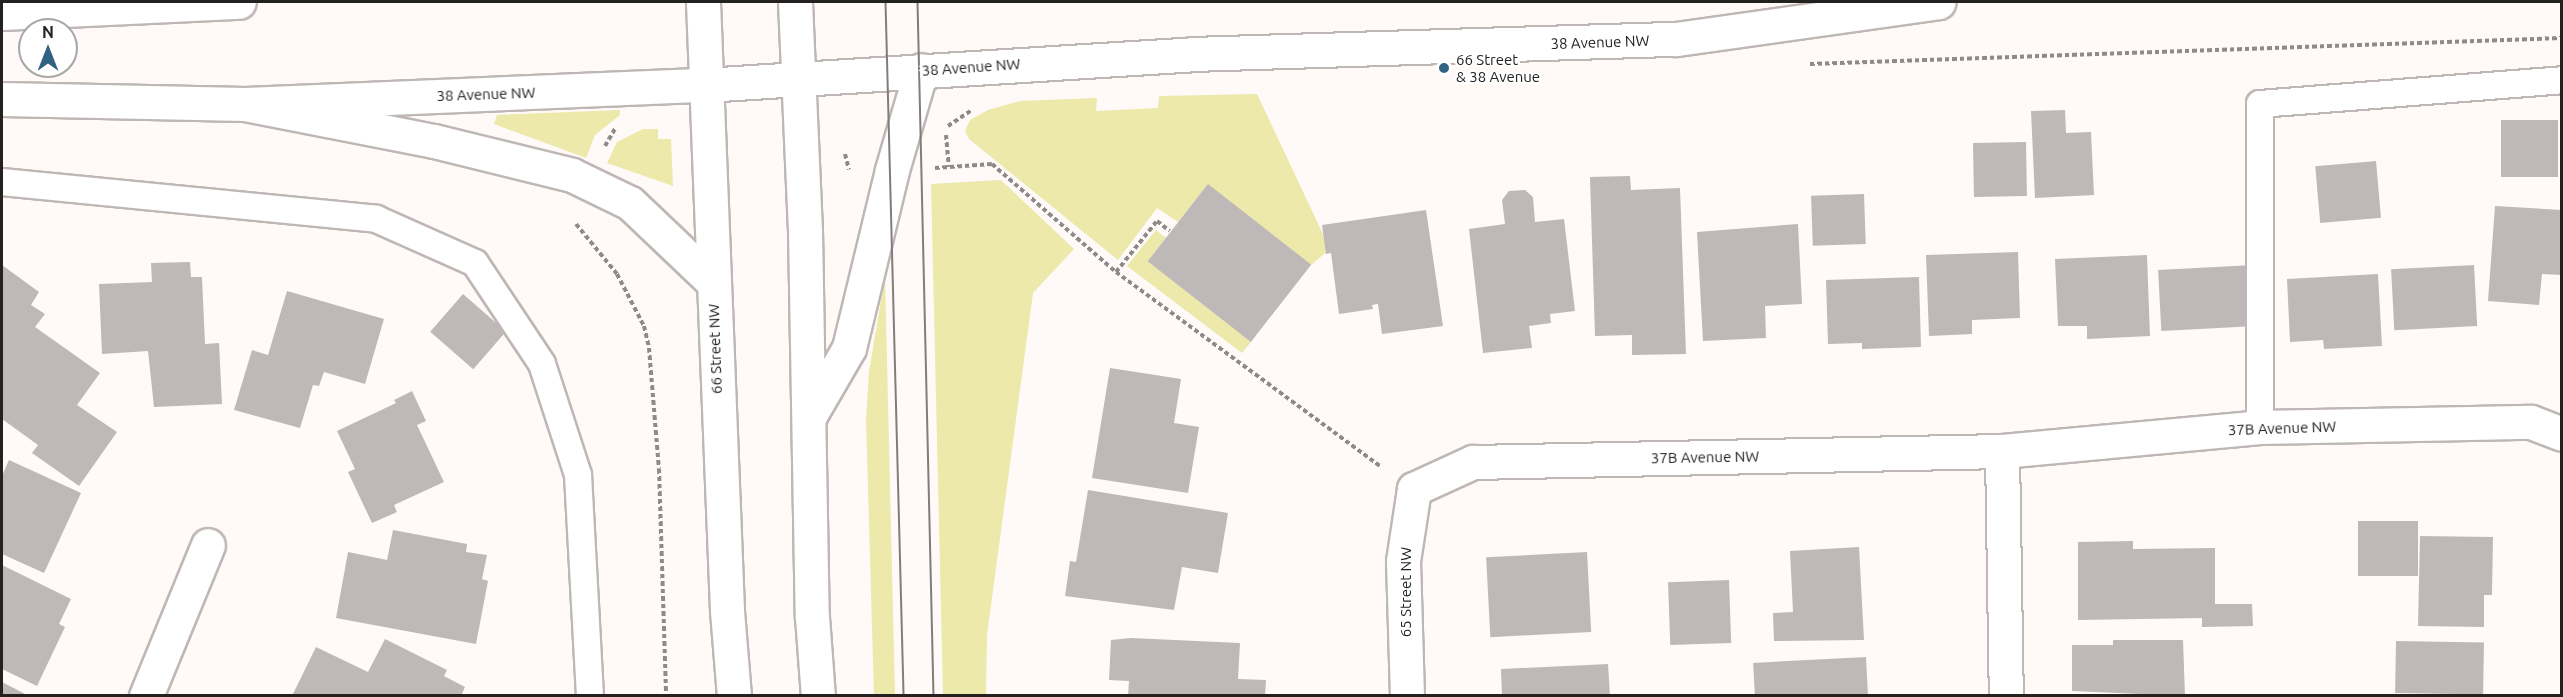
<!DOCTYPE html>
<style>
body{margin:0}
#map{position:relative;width:2563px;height:697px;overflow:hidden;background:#fff9f7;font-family:Ubuntu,sans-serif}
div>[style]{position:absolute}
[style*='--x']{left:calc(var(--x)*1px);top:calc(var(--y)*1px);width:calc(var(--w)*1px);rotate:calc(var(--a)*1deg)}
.green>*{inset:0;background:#ece9aa}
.building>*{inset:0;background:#bfb8b9;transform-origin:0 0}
.path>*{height:4px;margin-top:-2px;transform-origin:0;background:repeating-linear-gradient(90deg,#8e8a89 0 4.5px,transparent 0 7.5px)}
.roads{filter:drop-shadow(2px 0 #beb7b5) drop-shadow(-2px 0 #beb7b5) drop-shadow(0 2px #beb7b5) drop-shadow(0 -2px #beb7b5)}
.service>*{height:26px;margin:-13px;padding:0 13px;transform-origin:13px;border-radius:13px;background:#fff}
.minor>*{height:33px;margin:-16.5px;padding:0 16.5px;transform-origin:16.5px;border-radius:16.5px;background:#fff}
.tertiary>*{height:33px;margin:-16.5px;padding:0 16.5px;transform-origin:16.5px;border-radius:16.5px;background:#fff}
.secondary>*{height:33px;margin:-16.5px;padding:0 16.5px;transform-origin:16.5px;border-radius:16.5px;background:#fff}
.tram>*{height:1.5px;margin:-0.75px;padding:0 0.75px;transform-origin:0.75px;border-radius:0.75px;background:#827d7c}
.dots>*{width:16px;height:16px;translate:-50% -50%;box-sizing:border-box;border:3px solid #fff;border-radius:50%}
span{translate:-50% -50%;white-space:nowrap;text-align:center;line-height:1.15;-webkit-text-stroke:5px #fff;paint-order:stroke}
.street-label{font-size:15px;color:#242121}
.poi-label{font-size:15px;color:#242121}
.left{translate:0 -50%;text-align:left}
.frame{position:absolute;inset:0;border:3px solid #242121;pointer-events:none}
.north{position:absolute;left:18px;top:18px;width:60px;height:60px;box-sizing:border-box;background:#fff;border:2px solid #a7a6a6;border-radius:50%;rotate:0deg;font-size:16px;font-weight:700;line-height:24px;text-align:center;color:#242121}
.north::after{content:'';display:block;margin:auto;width:21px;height:27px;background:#316280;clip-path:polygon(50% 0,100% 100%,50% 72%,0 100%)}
</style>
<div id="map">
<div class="green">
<i style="clip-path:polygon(1257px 94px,1330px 249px,1311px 265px,1208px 185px,1178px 222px,1157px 208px,1118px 260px,969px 139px,965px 131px,970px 120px,988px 110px,1020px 101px,1097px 98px,1096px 111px,1158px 108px,1159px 96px)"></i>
<i style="clip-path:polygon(620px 110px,620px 115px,595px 135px,586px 158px,494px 124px,497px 115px)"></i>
<i style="clip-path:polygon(643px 129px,658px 129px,658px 139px,671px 139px,673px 186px,607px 163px,617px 142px)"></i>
<i style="clip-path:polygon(1001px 180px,1074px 249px,1033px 293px,987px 635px,986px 695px,943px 695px,931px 184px)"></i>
<i style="clip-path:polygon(1156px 230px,1166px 238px,1148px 261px,1251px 342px,1242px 353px,1127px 266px)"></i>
<i style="clip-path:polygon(885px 277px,895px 695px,874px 696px,866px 419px,869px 371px)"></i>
</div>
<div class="building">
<i style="clip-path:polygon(2065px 110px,2066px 133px,2091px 132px,2094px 195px,2035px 198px,2031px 111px)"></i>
<i style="left:2501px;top:120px;width:57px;height:57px"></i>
<i style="left:2026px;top:142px;width:54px;height:53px;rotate:89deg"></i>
<i style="left:2376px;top:161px;width:57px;height:61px;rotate:85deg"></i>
<i style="clip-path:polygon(1630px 176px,1631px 190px,1680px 188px,1686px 354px,1632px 355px,1632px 335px,1595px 336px,1590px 177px)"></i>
<i style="left:1208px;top:184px;width:131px;height:98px;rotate:38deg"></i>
<i style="clip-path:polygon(1525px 190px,1533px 197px,1535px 222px,1564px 219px,1575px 311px,1550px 314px,1551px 323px,1529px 326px,1532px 348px,1483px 353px,1469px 229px,1505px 224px,1502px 200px,1509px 191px)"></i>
<i style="left:1864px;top:194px;width:50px;height:53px;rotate:88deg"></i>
<i style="clip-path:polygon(2495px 206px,2562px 210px,2562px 275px,2542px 274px,2539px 305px,2488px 301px)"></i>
<i style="clip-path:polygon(1426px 210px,1443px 326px,1382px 334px,1378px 304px,1372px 305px,1373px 309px,1339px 314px,1331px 253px,1326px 254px,1322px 225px)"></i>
<i style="clip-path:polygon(1798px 224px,1802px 304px,1765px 306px,1766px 338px,1703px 341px,1697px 232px)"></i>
<i style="clip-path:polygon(2018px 252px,2020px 318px,1972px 320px,1972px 334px,1929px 336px,1926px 255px)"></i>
<i style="clip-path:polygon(2147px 255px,2150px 336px,2087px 339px,2087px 326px,2058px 326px,2055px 259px)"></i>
<i style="clip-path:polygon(190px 262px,191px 277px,202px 277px,205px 344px,219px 343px,222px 404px,154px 407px,148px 351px,102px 354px,99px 284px,152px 282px,151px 263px)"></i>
<i style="clip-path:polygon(2px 265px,39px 292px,31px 305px,45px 314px,35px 327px,100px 373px,77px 405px,117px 432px,79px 486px,32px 453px,38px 445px,2px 419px)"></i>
<i style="left:2253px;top:265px;width:61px;height:95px;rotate:87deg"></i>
<i style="left:2474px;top:265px;width:61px;height:83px;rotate:87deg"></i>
<i style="clip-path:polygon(2378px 274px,2382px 346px,2324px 349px,2323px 340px,2290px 342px,2287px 279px)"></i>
<i style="clip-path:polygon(1919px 277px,1921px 347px,1862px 349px,1862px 343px,1828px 344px,1826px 280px)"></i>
<i style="clip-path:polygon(287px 291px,384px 319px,365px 384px,324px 372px,319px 386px,313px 385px,300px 428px,234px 410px,252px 350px,268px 355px)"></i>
<i style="left:463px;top:294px;width:57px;height:50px;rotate:41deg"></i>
<i style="clip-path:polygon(1110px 368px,1181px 379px,1174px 423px,1199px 427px,1188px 493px,1092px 478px)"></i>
<i style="clip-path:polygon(412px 391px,426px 421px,417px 425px,444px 482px,394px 505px,397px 512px,372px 523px,348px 472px,355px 469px,337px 431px,396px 403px,394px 400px)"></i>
<i style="clip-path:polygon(9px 460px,81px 493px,44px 573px,2px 554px,2px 476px)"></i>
<i style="clip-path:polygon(1088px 490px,1228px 513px,1218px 573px,1182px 567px,1174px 610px,1065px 596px,1070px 561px,1076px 562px)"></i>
<i style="left:2358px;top:521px;width:60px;height:55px"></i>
<i style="clip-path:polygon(393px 530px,467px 544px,466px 552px,487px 555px,482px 579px,488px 581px,476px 644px,336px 618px,348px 552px,387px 560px)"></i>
<i style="clip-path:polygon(2420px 536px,2493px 537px,2492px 595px,2484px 595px,2484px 627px,2418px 626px)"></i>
<i style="clip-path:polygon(2133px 541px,2133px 549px,2215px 548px,2215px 604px,2252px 604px,2253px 626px,2202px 627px,2202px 618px,2078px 620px,2078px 542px)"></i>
<i style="clip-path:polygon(1859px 547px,1864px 640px,1774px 641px,1773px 613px,1793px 612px,1790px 551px)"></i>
<i style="left:1587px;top:552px;width:80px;height:101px;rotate:87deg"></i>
<i style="clip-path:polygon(2px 565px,71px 599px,59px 624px,65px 627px,37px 686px,2px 669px)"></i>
<i style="left:1729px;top:580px;width:63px;height:61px;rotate:88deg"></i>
<i style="clip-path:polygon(1131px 638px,1240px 643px,1238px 679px,1266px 680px,1265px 696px,1128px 696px,1129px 681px,1109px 680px,1111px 640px)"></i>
<i style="clip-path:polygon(385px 639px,447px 670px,444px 676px,465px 687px,461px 696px,292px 696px,316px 647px,368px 672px)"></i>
<i style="clip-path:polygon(2113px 640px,2183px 640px,2185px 696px,2072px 691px,2072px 645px,2113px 645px)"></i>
<i style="left:2396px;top:641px;width:88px;height:52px;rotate:1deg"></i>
<i style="left:1866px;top:657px;width:39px;height:113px;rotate:87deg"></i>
<i style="clip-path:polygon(1608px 664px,1610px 696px,1502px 696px,1501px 669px)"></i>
<i style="clip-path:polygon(2px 682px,29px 696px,2px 696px)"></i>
</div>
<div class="path">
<i style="--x:1810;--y:64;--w:752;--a:-1.98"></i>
<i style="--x:948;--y:126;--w:29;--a:-34"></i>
<i style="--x:946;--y:135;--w:32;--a:85"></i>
<i style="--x:605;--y:146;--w:20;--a:-60"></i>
<i style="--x:845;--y:154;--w:16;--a:76"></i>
<i style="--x:935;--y:168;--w:57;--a:-4"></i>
<i style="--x:992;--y:164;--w:164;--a:41.1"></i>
<i style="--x:1116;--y:272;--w:329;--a:36.3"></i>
<i style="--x:576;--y:224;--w:65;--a:50.6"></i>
<i style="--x:617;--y:274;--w:59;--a:62.6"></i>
<i style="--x:644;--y:326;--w:23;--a:77"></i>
<i style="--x:649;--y:348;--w:121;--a:85.3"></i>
<i style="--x:659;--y:469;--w:227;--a:88.2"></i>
<i style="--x:1116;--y:272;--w:65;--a:-51.2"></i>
<i style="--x:1157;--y:221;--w:16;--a:38"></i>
</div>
<div class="roads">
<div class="service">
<i style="--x:2;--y:182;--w:376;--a:5.6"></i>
<i style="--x:376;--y:219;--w:108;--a:24"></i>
<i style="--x:475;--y:263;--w:121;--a:56.4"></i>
<i style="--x:542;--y:364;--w:117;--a:72"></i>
<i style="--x:578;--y:475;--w:221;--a:86.9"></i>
<i style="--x:2260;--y:427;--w:323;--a:-90"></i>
<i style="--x:2260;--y:104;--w:303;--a:-4.5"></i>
</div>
<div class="minor">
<i style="--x:2002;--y:451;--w:245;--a:89.1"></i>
<i style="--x:146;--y:696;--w:163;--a:-67.7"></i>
<i style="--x:1407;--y:696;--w:135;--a:-91.7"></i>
<i style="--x:1403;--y:561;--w:73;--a:-81.3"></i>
<i style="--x:1414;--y:489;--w:65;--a:-24.6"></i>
<i style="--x:1473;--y:462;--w:529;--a:-1.19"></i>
<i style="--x:2002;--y:451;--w:259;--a:-5.3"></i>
<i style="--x:2260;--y:427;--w:271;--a:-1.1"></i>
<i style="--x:2531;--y:422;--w:33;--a:21"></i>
</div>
<div class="tertiary">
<i style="--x:2;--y:13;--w:237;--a:-2.7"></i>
<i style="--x:2;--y:99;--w:243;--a:1.2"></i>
<i style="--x:245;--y:104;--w:459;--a:-2.4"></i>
<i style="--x:704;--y:85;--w:489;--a:-3.6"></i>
<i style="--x:1192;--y:54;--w:484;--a:-1.8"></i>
<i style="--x:1676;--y:39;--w:265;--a:-8"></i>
</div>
<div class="secondary">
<i style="--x:703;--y:2;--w:609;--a:87.74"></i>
<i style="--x:727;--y:611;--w:85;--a:85.3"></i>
<i style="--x:795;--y:2;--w:228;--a:87.5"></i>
<i style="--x:805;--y:230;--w:387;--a:89"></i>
<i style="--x:812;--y:617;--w:79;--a:85.7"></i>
<i style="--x:245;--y:104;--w:193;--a:11.1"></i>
<i style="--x:434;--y:141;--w:142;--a:13.8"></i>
<i style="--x:572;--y:175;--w:64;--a:25.8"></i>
<i style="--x:630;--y:203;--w:115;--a:43.6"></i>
<i style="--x:809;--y:417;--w:80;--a:-59.9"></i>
<i style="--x:849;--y:348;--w:183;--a:-76.4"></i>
<i style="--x:892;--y:170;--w:104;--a:-73.8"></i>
</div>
</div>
<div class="tram">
<i style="--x:886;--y:2;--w:694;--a:88.51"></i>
<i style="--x:918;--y:2;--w:694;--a:88.68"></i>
</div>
<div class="dots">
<i style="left:1444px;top:68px;background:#316280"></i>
</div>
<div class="street-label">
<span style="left:1600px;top:42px;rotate:-2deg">38 Avenue NW</span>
<span style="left:971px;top:67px;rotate:-4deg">38 Avenue NW</span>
<span style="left:486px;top:94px;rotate:-2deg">38 Avenue NW</span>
<span style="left:715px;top:349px;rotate:-92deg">66 Street NW</span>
<span style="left:2282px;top:428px;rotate:-2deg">37B Avenue NW</span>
<span style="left:1705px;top:457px;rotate:-1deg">37B Avenue NW</span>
<span style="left:1406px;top:592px;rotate:-90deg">65 Street NW</span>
</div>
<div class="poi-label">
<span class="left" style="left:1456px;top:68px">66 Street<br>&amp; 38 Avenue</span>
</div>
<div class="frame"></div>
<div class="north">N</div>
</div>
